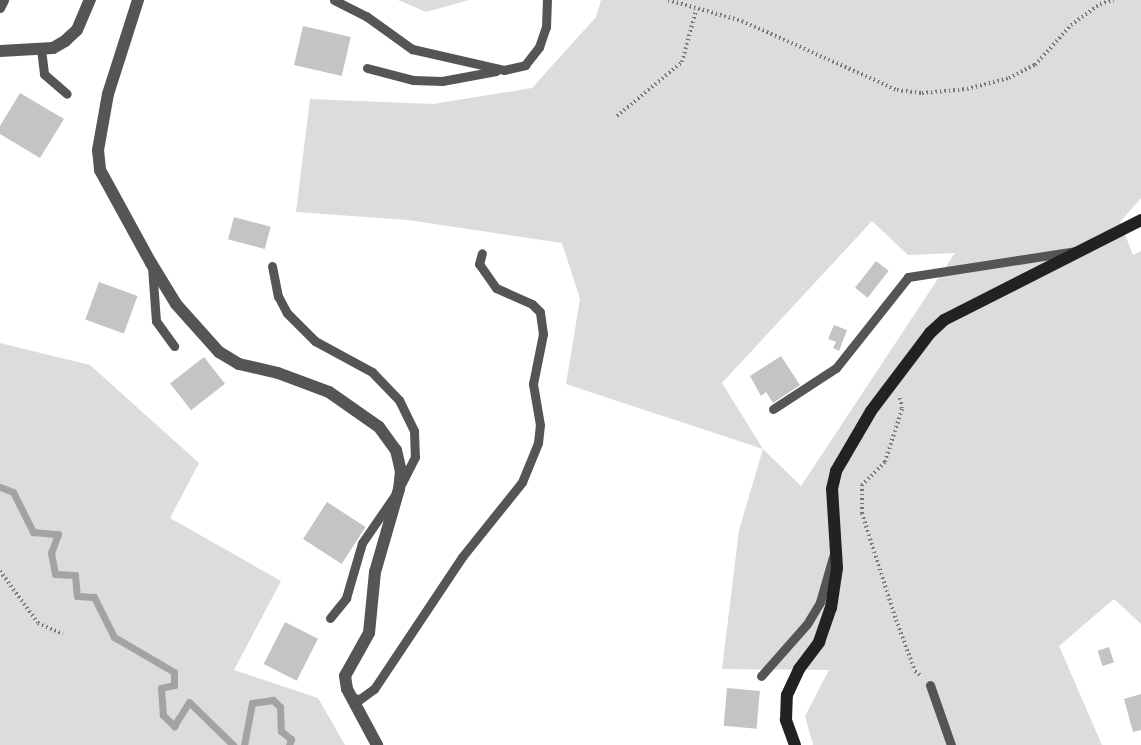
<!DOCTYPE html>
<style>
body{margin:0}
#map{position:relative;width:1141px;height:745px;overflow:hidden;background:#fff;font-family:Helvetica,sans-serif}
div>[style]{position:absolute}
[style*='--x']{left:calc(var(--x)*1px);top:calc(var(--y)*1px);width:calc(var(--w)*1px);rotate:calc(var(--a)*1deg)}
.green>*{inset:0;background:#dcdcdc}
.stream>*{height:7px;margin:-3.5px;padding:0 3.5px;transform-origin:3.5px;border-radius:3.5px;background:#a3a3a3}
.building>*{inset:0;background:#c4c4c4;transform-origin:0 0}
.path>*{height:4px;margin-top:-2px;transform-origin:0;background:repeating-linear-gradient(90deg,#777 0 1.5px,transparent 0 4.5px)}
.lane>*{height:9px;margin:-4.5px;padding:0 4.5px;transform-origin:4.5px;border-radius:4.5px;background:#555}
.street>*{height:12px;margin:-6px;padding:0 6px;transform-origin:6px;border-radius:6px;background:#555}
.secondary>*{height:12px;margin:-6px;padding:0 6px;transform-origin:6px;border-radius:6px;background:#222}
span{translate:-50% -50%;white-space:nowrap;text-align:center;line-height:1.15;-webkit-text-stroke:4.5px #fff;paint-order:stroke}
</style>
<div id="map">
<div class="green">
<i style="clip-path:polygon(398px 0,469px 0,426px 12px)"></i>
<i style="clip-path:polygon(evenodd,601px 0,1141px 0,1141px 198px,1120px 222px,1133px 255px,1141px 251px,1141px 624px,1114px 599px,1059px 646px,1102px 745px,813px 745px,805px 716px,829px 670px,722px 669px,739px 530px,763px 449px,566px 384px,580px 299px,562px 243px,408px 220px,296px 212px,310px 99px,433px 104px,532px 88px,596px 17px,601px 0,872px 221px,908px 255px,955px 253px,801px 486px,763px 449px,722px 383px,872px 221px)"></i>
<i style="clip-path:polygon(0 343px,90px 365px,199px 463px,170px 518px,281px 581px,234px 670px,318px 698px,345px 745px,0 745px)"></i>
</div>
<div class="stream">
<i style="--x:0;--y:487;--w:14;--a:21"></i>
<i style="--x:13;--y:492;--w:45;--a:63.4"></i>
<i style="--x:33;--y:532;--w:25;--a:5"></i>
<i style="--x:58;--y:534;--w:20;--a:110"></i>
<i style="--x:51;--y:553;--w:21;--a:79"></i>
<i style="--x:55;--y:574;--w:20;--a:3"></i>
<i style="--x:75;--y:575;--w:21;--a:85"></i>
<i style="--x:77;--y:596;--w:17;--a:3"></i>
<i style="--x:94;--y:597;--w:45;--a:63.4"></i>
<i style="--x:114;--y:637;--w:69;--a:30.3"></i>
<i style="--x:174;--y:672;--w:13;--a:90"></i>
<i style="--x:174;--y:685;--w:13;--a:167"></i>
<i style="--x:161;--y:688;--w:27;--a:86"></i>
<i style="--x:163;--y:715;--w:16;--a:45"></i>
<i style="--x:174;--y:726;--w:28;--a:-58"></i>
<i style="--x:189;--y:702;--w:62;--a:44.3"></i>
<i style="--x:244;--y:745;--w:43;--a:-79.2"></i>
<i style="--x:252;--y:703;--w:21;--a:-8"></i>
<i style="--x:273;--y:700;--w:10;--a:45"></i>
<i style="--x:280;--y:707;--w:24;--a:88"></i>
<i style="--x:281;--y:731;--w:13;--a:39"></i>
<i style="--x:291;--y:739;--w:6;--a:108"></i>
</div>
<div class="building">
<i style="left:303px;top:26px;width:49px;height:40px;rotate:13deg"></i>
<i style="clip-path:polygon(20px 93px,64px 119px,40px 158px,0 134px,0 126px)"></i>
<i style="left:234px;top:217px;width:38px;height:23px;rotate:15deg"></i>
<i style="left:876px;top:261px;width:16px;height:34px;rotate:38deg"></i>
<i style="left:99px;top:282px;width:41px;height:40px;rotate:20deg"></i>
<i style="clip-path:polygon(834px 325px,847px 330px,839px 351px,833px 348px,836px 342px,828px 339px)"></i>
<i style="clip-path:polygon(781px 356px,800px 385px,773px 403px,766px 392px,761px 396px,750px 376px)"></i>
<i style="left:204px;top:357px;width:34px;height:43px;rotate:52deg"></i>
<i style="left:327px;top:502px;width:46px;height:44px;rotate:33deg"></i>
<i style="left:285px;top:622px;width:37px;height:47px;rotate:27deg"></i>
<i style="left:1109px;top:647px;width:16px;height:12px;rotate:72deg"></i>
<i style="left:727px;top:688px;width:33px;height:38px;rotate:5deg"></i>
<i style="clip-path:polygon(1141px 694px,1141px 730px,1133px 732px,1124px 699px)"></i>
</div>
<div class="path">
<i style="--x:668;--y:0;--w:77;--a:15.8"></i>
<i style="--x:742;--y:21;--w:170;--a:24"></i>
<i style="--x:897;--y:90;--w:25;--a:7"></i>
<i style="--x:922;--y:93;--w:45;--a:-5.1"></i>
<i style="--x:967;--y:89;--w:43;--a:-14.7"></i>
<i style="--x:1009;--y:78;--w:29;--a:-27"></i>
<i style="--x:1035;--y:65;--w:54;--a:-48"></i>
<i style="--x:1071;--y:25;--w:36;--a:-36"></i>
<i style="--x:1100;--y:4;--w:14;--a:-17"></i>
<i style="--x:617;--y:116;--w:85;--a:-39.7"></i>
<i style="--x:682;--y:62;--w:54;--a:-74.9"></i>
<i style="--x:900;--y:398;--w:11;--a:80"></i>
<i style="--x:902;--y:409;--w:56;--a:107.8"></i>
<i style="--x:885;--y:462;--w:33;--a:135"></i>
<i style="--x:862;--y:485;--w:28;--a:90"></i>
<i style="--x:862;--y:513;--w:112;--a:72.4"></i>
<i style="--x:896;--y:620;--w:54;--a:69.6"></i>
<i style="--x:915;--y:671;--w:8;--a:40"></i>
<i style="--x:0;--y:571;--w:64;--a:53.8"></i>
<i style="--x:38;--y:623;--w:27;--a:24"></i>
</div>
<div class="lane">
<i style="--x:334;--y:0;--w:36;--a:27"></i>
<i style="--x:366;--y:16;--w:57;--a:35.7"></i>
<i style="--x:412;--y:49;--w:94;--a:12.9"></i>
<i style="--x:504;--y:70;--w:22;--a:-13"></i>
<i style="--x:525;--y:65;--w:23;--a:-52"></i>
<i style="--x:539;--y:47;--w:21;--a:-71"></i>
<i style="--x:546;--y:27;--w:27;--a:-88"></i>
<i style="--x:0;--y:8;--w:9;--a:-63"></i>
<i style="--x:41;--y:49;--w:25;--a:83"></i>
<i style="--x:44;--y:74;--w:30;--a:41"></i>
<i style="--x:367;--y:68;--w:48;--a:14.6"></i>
<i style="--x:413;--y:80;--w:29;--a:2"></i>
<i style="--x:442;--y:81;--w:55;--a:-10.5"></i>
<i style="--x:272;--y:266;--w:31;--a:79"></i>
<i style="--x:278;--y:296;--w:19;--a:62"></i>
<i style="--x:287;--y:313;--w:40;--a:45"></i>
<i style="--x:315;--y:341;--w:65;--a:28.5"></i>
<i style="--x:372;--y:372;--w:39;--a:46"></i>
<i style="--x:399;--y:400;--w:34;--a:64"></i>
<i style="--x:414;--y:431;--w:26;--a:88"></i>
<i style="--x:415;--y:457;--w:29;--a:117"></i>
<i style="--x:152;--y:267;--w:54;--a:85.8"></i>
<i style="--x:156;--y:321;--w:31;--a:54"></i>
<i style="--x:773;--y:409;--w:75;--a:-33.1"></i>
<i style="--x:836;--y:368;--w:116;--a:-51.6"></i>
<i style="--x:908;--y:277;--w:169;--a:-8.8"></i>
<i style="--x:330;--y:618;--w:26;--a:-51"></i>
<i style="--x:346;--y:598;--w:57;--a:-73.8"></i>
<i style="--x:362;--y:543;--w:58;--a:-55.5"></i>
<i style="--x:761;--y:676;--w:69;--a:-48.5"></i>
<i style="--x:807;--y:624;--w:26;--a:-59"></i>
<i style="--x:820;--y:602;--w:47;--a:-73.9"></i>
<i style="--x:930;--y:685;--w:64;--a:70.7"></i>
<i style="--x:352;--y:698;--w:8;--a:7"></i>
<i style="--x:360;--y:699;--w:17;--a:-36"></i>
<i style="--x:374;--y:689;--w:159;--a:-56.3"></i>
<i style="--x:462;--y:557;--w:96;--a:-51.3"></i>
<i style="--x:522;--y:482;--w:42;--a:-67.7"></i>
<i style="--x:538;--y:443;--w:18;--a:-84"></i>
<i style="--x:540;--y:425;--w:42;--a:-99.7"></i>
<i style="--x:533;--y:384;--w:51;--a:-78.7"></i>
<i style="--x:543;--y:334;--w:22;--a:-98"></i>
<i style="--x:540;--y:312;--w:11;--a:-135"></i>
<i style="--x:532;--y:304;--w:39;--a:-156"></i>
<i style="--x:496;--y:288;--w:29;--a:-125"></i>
<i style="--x:479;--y:264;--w:11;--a:-75"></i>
</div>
<div class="street">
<i style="--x:138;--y:0;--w:99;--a:107.7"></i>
<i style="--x:108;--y:94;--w:57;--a:100.1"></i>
<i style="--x:98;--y:150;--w:20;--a:84"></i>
<i style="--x:100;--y:170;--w:106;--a:61.3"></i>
<i style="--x:151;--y:263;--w:48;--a:58.6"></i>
<i style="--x:176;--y:304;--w:64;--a:48.1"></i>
<i style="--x:219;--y:352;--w:23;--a:31"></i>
<i style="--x:239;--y:364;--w:40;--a:13"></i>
<i style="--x:278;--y:373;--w:54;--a:20.4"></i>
<i style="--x:329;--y:392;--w:61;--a:35"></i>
<i style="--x:379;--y:427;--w:29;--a:54"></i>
<i style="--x:396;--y:450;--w:22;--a:77"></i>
<i style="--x:401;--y:471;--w:18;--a:96"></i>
<i style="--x:399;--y:489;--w:86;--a:106.1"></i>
<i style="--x:375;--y:572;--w:61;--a:95.6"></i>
<i style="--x:369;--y:633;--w:49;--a:119.2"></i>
<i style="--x:345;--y:676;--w:13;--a:81"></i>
<i style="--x:347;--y:689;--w:64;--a:61.8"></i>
<i style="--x:0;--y:51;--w:53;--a:-3.2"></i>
<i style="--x:53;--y:48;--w:14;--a:-30"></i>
<i style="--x:65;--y:41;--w:16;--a:-43"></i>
<i style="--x:77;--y:30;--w:33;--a:-67"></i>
</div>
<div class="secondary">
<i style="--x:795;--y:745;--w:27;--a:-110"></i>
<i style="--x:786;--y:720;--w:25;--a:-88"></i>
<i style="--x:787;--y:695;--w:29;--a:-65"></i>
<i style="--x:799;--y:669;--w:34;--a:-53"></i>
<i style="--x:819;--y:642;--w:36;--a:-71"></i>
<i style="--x:831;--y:608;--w:40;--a:-81.5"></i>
<i style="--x:837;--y:568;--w:79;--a:-93.6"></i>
<i style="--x:832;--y:489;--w:18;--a:-77"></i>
<i style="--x:836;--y:471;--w:69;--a:-59.7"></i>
<i style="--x:871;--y:411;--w:98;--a:-52.9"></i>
<i style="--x:930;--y:333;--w:19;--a:-43"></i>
<i style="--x:944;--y:320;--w:221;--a:-26.9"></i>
</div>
</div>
